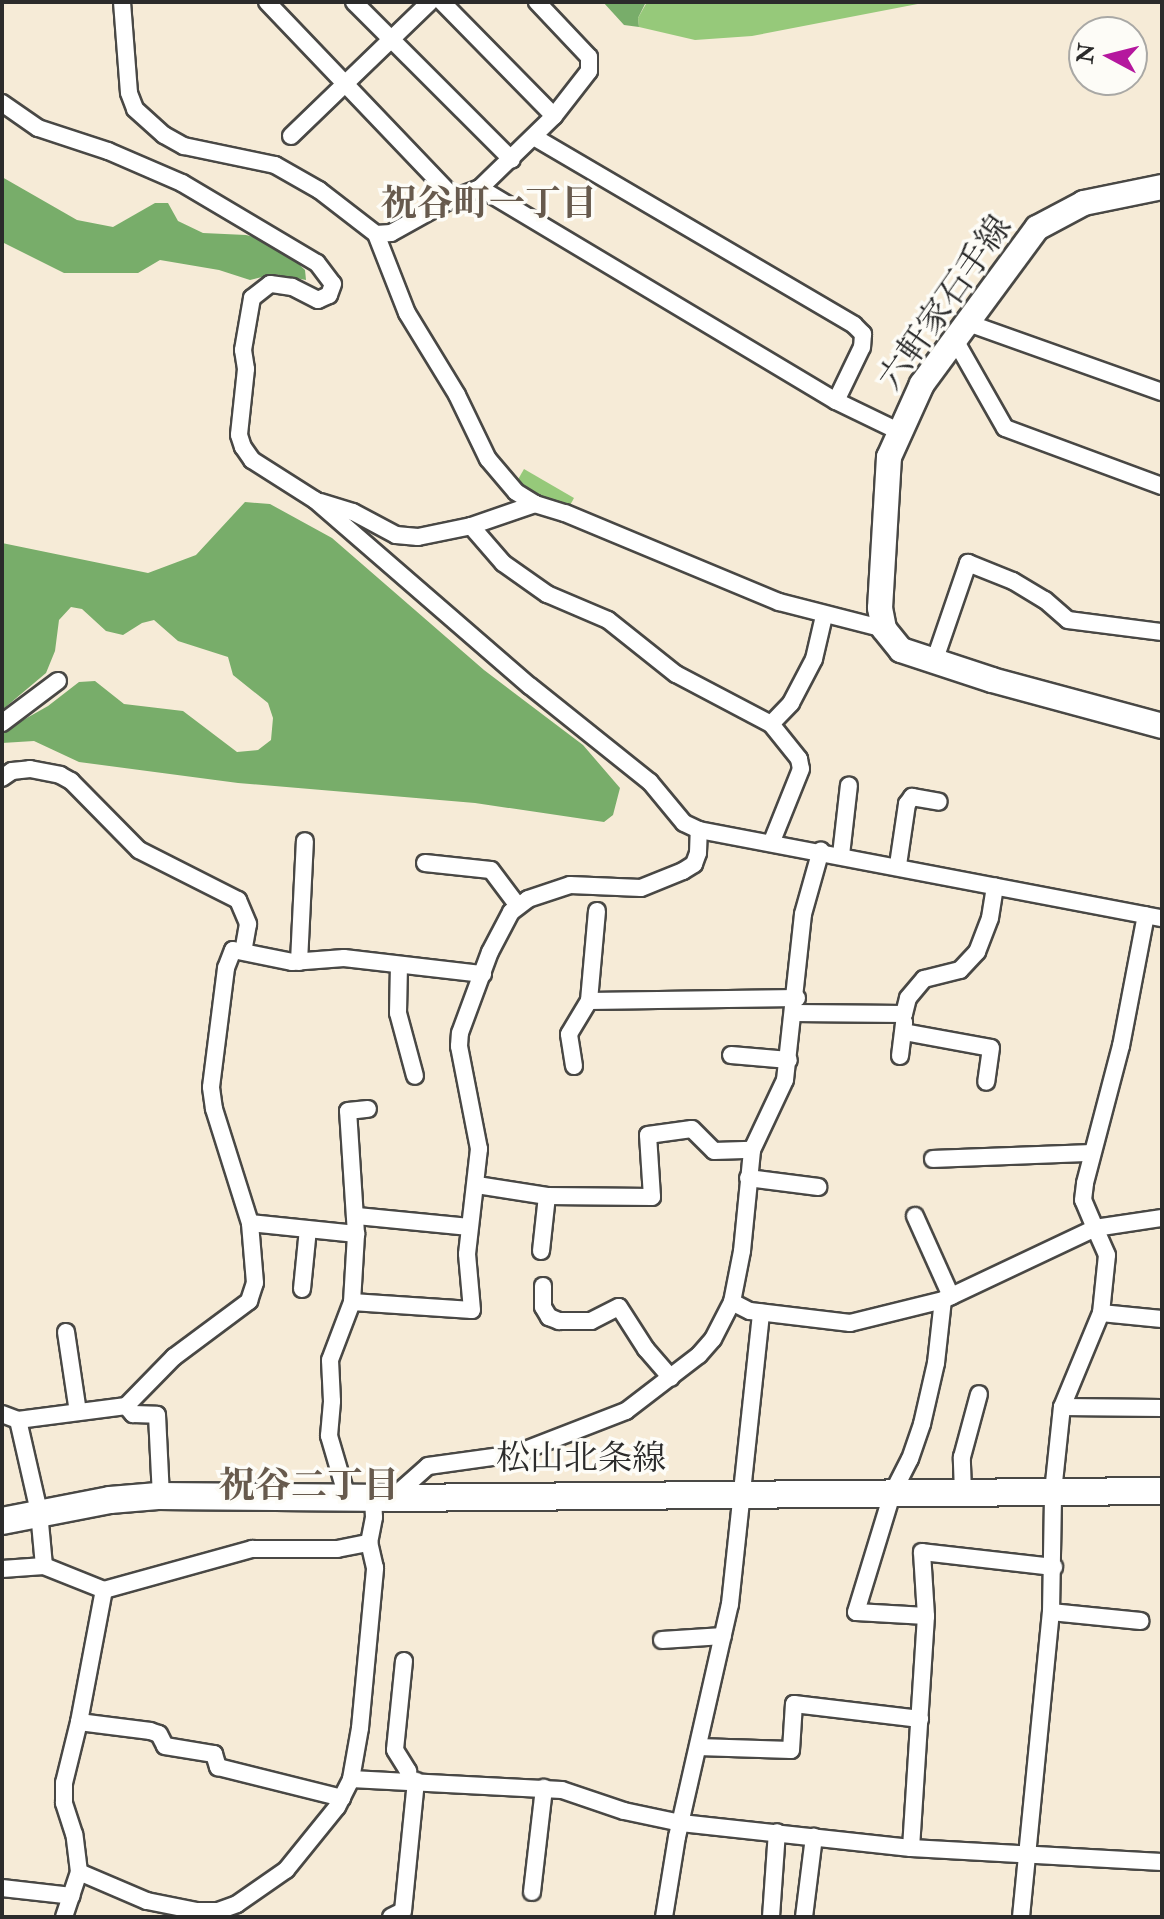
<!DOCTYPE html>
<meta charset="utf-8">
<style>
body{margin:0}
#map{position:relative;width:1164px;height:1919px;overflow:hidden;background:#f6ebd7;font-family:"IM FELL Double Pica","Noto Serif JP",serif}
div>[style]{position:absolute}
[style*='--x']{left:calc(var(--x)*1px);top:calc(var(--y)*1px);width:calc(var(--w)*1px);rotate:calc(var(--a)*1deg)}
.green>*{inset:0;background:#96c97a}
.forest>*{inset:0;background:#78ad6a}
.roads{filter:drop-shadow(2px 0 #494845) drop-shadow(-2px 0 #494845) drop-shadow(0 2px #494845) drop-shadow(0 -2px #494845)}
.street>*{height:16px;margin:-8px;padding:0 8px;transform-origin:8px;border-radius:8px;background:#fff}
.secondary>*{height:24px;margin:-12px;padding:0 12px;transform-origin:12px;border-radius:12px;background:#fff}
.primary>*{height:26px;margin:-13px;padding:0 13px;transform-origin:13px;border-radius:13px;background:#fff}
span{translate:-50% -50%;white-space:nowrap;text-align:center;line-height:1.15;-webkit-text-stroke:7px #fdfcf7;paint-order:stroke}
.street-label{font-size:34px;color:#2b2b2b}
.neighbourhood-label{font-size:36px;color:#675a4d;font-weight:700}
.frame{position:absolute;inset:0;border:4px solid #2b2b2b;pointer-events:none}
.north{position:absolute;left:1068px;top:16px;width:80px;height:80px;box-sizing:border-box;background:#fdfcf7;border:2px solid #a9a8a5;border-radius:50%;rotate:277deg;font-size:22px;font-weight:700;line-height:32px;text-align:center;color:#2b2b2b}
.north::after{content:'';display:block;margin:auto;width:28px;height:36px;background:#b5179e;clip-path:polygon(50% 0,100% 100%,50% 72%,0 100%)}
</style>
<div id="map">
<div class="green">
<i style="clip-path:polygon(647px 2px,928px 2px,752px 36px,695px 40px,639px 27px,638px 18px)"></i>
<i style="clip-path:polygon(524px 469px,574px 498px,568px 509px,527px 493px,516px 483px)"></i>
</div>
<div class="forest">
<i style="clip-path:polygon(603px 2px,646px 2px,638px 18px,639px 27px,624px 25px)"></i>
<i style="clip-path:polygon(2px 177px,77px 220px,113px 227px,155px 203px,168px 203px,178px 221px,203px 233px,246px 235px,277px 243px,305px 270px,306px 280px,274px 274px,250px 280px,219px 270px,160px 260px,138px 273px,64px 273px,2px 242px)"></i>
<i style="clip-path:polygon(245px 502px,270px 504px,332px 538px,484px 670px,583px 745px,620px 788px,613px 815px,604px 822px,475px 803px,238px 783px,79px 762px,34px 741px,2px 743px,2px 732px,48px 706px,79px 682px,95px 681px,124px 704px,183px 711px,237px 752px,258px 750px,271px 740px,273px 718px,268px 703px,233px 675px,228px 657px,178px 641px,154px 620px,142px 623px,123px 635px,106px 631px,82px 609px,71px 607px,59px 620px,55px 651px,46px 673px,2px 710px,2px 543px,148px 573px,196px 555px)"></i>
</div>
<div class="roads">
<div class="street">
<i style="--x:122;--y:2;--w:91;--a:85.6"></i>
<i style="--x:129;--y:93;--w:17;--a:69"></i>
<i style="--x:135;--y:109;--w:39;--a:42"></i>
<i style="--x:164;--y:135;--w:23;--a:29"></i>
<i style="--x:184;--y:146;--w:93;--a:11.8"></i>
<i style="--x:275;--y:165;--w:51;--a:29.6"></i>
<i style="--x:319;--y:190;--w:72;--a:37.7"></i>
<i style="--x:376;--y:234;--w:85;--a:68.6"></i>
<i style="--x:407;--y:313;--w:96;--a:58.6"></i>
<i style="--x:457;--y:395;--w:71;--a:64.2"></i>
<i style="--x:488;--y:459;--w:43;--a:49.7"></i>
<i style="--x:516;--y:492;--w:22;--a:32"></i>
<i style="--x:267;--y:2;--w:271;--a:46.3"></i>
<i style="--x:354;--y:2;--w:223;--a:45"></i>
<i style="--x:442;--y:2;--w:160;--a:45.5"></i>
<i style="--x:2;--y:103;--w:44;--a:34.8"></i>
<i style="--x:38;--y:128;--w:74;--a:18.2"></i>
<i style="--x:108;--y:151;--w:81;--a:23.4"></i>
<i style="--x:182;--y:183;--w:157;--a:30.7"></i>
<i style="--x:317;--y:263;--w:26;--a:53"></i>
<i style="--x:333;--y:284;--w:12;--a:110"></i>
<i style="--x:329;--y:295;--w:12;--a:156"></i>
<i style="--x:318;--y:300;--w:29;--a:-153"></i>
<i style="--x:292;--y:287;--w:22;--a:-172"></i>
<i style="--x:270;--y:284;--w:23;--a:142"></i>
<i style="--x:252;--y:298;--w:53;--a:99.8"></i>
<i style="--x:243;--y:350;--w:19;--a:81"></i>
<i style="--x:246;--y:369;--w:66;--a:96.1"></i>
<i style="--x:239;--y:435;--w:13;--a:72"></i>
<i style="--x:243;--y:447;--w:16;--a:55"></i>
<i style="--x:252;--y:460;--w:75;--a:32.4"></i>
<i style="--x:315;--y:500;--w:284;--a:40.9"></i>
<i style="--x:530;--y:686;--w:154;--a:38.7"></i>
<i style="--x:650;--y:782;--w:53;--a:50.3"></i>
<i style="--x:684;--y:823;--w:17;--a:25"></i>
<i style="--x:699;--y:830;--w:471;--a:10.8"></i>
<i style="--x:291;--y:136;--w:193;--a:-44"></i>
<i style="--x:534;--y:137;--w:371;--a:30.4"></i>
<i style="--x:854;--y:325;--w:13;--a:45"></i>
<i style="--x:863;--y:334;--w:13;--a:94"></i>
<i style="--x:862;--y:347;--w:60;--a:115.7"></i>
<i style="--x:480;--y:188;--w:415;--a:30.9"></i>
<i style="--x:836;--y:401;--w:69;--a:25.8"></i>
<i style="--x:376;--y:234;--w:15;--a:-4"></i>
<i style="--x:391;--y:233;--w:72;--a:-29.1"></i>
<i style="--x:454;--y:198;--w:28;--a:-21"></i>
<i style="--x:480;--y:188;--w:103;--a:-44.2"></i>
<i style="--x:554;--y:116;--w:57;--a:-52.1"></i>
<i style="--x:589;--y:71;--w:14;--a:-90"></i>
<i style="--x:589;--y:57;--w:76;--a:-133.4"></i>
<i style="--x:968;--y:323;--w:206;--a:19.6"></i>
<i style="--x:955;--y:340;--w:101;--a:60.4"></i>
<i style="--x:1005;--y:428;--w:167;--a:20.3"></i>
<i style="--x:320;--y:502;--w:34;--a:17"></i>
<i style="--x:353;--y:512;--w:49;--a:28.1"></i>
<i style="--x:396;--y:535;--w:22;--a:5"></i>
<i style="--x:418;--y:537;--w:54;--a:-11.7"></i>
<i style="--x:471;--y:526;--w:68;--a:-19"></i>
<i style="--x:535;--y:504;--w:31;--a:17"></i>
<i style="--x:565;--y:513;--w:232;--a:22.6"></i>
<i style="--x:779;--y:602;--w:108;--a:14.4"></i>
<i style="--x:471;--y:526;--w:49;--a:49.1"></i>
<i style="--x:503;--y:563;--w:54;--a:35.2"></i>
<i style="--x:547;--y:594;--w:66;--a:23.1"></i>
<i style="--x:608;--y:620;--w:87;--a:38.5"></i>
<i style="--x:676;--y:674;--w:107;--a:27.8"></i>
<i style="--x:771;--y:724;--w:45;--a:51.3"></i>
<i style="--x:799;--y:759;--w:10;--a:79"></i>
<i style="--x:801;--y:769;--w:78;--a:111.9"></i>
<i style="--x:934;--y:662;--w:105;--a:-71"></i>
<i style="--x:968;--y:563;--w:48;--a:21.8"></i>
<i style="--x:1013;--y:581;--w:37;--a:31"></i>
<i style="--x:1045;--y:600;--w:30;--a:41"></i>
<i style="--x:1068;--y:620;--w:95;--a:7.3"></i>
<i style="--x:2;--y:723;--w:70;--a:-36.9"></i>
<i style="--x:771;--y:724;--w:29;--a:-46"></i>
<i style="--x:791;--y:703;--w:50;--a:-62.4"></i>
<i style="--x:814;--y:659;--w:44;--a:-76.9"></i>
<i style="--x:2;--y:778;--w:12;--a:-35"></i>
<i style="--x:12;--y:771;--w:18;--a:-6"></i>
<i style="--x:30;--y:769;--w:31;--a:11"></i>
<i style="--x:60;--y:775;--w:13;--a:29"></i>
<i style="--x:71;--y:781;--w:97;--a:45.4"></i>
<i style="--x:139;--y:850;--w:111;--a:26.8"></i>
<i style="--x:238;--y:900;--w:26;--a:67"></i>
<i style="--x:248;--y:924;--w:27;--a:100"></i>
<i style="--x:841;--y:855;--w:70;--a:-83.5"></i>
<i style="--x:425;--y:863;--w:66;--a:6.1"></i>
<i style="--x:491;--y:870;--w:45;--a:53.1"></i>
<i style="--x:898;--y:865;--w:62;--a:-81.6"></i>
<i style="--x:907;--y:804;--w:9;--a:-54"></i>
<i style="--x:912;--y:797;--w:27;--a:10"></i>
<i style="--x:597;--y:911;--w:90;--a:95.1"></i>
<i style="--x:589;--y:1001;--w:208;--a:-0.8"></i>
<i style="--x:299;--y:962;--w:121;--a:-87.2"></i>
<i style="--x:399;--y:965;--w:48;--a:91.2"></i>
<i style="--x:398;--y:1013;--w:65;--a:74.9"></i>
<i style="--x:794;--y:1013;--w:110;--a:0.5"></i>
<i style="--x:904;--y:1014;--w:16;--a:-76"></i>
<i style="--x:908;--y:998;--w:25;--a:-50"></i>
<i style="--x:924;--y:979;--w:37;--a:-14"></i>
<i style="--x:960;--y:970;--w:25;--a:-47"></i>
<i style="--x:977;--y:952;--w:36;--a:-69"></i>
<i style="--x:990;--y:918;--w:32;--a:-81"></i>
<i style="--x:904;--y:1032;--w:88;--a:10.4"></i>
<i style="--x:991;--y:1048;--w:34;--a:98"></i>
<i style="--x:731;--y:1055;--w:58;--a:4.9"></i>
<i style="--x:900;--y:1056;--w:34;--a:-83"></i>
<i style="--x:574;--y:1066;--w:32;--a:-99"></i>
<i style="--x:569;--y:1034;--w:39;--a:-59"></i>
<i style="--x:933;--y:1159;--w:158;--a:-2.2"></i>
<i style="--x:748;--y:1178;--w:71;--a:7.3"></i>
<i style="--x:477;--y:1185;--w:71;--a:8.9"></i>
<i style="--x:547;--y:1196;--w:105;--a:0.5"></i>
<i style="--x:652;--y:1197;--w:62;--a:-93.7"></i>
<i style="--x:648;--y:1135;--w:44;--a:-7.8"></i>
<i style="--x:692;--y:1129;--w:31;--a:45"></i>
<i style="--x:714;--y:1151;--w:38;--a:-2"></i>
<i style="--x:357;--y:1216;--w:113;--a:5.6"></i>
<i style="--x:915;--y:1216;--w:88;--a:65.8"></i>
<i style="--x:250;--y:1223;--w:107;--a:5.9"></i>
<i style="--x:356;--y:1234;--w:123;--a:-93.7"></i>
<i style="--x:348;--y:1111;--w:20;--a:-6"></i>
<i style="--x:541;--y:1251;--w:55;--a:-83.8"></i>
<i style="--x:543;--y:1286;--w:21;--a:90"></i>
<i style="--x:543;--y:1307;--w:12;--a:59"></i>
<i style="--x:549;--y:1317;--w:11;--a:22"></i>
<i style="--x:559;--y:1321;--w:32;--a:0"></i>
<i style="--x:591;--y:1321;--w:31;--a:-27"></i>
<i style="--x:619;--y:1307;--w:50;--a:57.3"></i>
<i style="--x:646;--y:1349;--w:38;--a:49"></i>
<i style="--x:302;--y:1289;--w:60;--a:-84.3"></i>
<i style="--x:352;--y:1302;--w:120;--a:3.8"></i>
<i style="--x:472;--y:1310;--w:56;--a:-95.1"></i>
<i style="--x:467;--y:1254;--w:106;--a:-83.5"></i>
<i style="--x:479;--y:1149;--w:105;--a:-101"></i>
<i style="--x:459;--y:1046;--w:13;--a:-86"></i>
<i style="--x:460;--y:1033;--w:86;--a:-69.7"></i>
<i style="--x:490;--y:952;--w:45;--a:-62.3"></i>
<i style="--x:511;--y:912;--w:21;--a:-37"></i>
<i style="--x:528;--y:899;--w:44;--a:-18.4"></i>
<i style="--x:570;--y:885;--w:71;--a:2.4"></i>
<i style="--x:641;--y:888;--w:45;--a:-22"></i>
<i style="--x:683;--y:871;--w:13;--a:-32"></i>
<i style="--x:694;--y:864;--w:12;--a:-70"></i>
<i style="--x:698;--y:853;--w:23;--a:-88"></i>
<i style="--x:732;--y:1302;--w:52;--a:-78.9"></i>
<i style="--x:742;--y:1251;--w:101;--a:-84.3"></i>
<i style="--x:752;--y:1150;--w:77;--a:-64.8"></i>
<i style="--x:785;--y:1080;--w:167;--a:-83.8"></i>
<i style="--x:803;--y:914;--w:66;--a:-74.3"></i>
<i style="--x:1101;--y:1313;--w:61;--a:5.6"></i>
<i style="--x:66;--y:1332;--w:81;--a:81.5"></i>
<i style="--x:126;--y:1406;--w:11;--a:49"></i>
<i style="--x:133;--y:1414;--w:24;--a:2"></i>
<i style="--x:157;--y:1415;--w:81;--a:87.2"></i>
<i style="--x:1062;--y:1407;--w:100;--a:0.6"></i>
<i style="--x:2;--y:1414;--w:17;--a:21"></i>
<i style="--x:18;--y:1420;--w:109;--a:-7.4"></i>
<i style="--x:126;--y:1406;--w:69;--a:-45.6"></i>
<i style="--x:174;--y:1357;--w:94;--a:-36.7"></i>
<i style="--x:249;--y:1301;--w:19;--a:-72"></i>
<i style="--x:255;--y:1283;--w:60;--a:-94.8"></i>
<i style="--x:250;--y:1223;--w:120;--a:-107.5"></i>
<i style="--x:214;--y:1109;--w:22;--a:-98"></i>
<i style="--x:211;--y:1087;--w:120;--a:-82.8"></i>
<i style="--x:226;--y:968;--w:19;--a:-69"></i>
<i style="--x:233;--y:950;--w:60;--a:11.5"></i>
<i style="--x:292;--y:962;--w:52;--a:-4.4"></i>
<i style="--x:344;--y:958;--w:140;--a:6.6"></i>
<i style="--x:18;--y:1420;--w:94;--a:77.1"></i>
<i style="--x:39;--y:1512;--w:54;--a:84.7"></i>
<i style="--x:963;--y:1493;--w:36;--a:-92"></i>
<i style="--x:962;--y:1457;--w:65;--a:-74.9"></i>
<i style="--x:347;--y:1497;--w:64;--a:-106.4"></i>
<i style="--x:329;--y:1436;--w:35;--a:-85"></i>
<i style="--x:332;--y:1401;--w:41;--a:-92.8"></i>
<i style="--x:330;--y:1360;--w:62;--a:-69.2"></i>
<i style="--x:352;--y:1302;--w:68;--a:-86.6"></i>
<i style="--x:392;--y:1498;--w:48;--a:-41.6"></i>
<i style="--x:428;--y:1466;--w:88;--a:-7.9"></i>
<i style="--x:515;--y:1454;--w:119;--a:-21.2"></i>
<i style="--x:626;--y:1411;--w:92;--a:-37.5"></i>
<i style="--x:699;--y:1355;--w:21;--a:-49"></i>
<i style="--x:713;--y:1339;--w:42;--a:-62.8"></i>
<i style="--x:732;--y:1302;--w:20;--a:27"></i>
<i style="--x:750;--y:1311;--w:101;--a:6.8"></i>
<i style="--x:850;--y:1323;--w:96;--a:-13.9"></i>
<i style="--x:2;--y:1569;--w:42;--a:-4.1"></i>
<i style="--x:44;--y:1566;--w:65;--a:21.8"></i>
<i style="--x:104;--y:1590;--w:154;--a:-15.5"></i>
<i style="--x:252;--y:1549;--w:85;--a:0"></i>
<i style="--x:337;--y:1549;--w:33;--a:-11"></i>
<i style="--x:369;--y:1543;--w:26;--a:-79"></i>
<i style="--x:374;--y:1517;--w:19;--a:-93"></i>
<i style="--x:1051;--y:1612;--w:90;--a:5.7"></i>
<i style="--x:926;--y:1616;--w:70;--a:-176.7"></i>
<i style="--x:856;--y:1612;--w:123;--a:-73"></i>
<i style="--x:892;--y:1494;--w:39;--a:-63"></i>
<i style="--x:910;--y:1459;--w:37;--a:-71"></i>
<i style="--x:922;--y:1424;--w:63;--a:-77.1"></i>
<i style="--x:936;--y:1363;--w:63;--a:-83.7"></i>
<i style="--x:943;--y:1300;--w:168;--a:-25.3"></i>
<i style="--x:1095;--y:1228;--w:30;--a:-113"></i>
<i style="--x:1083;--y:1200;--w:17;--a:-83"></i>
<i style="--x:1085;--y:1183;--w:142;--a:-75.3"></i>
<i style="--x:1121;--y:1046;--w:133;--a:-79.2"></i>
<i style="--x:662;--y:1640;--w:61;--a:-3.8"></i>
<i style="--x:404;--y:1661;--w:89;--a:95.8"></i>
<i style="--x:395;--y:1750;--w:25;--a:58"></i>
<i style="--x:408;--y:1771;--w:10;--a:84"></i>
<i style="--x:79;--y:1722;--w:72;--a:7.2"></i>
<i style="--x:150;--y:1731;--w:9;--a:18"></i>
<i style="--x:159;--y:1734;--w:13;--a:63"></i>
<i style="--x:165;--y:1746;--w:50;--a:9.3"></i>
<i style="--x:214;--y:1754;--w:14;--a:73"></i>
<i style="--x:218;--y:1767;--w:128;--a:14"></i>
<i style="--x:698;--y:1747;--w:93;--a:1.8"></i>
<i style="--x:791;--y:1750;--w:46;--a:-86.3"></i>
<i style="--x:794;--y:1704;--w:127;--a:6.8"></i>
<i style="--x:351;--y:1779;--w:211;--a:3"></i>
<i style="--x:562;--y:1790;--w:65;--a:18.7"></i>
<i style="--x:624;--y:1811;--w:58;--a:11.9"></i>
<i style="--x:681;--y:1823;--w:231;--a:6.2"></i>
<i style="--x:911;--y:1848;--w:251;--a:3.2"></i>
<i style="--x:911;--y:1848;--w:232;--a:-86.3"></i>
<i style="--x:926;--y:1616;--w:64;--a:-93.6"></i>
<i style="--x:922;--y:1552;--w:133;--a:6.5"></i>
<i style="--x:79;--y:1872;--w:74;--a:23.1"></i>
<i style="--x:147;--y:1901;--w:51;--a:11.3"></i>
<i style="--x:197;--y:1911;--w:21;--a:0"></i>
<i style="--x:218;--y:1911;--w:20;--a:-20"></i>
<i style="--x:237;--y:1904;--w:60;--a:-34.8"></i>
<i style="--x:286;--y:1870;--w:81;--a:-51"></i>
<i style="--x:337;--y:1807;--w:31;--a:-63"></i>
<i style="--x:351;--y:1779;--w:52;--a:-80"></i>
<i style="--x:360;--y:1728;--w:161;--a:-84.6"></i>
<i style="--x:375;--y:1568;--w:26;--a:-103"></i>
<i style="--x:2;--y:1888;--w:70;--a:6.5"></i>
<i style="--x:532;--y:1892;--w:105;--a:-83.4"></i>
<i style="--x:64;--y:1917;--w:47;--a:-71.6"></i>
<i style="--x:79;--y:1872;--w:38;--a:-97"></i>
<i style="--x:74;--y:1834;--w:33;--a:-108"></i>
<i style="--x:64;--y:1803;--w:20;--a:-90"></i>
<i style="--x:64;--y:1783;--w:63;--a:-76.2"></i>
<i style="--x:79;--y:1722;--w:134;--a:-79.3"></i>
<i style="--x:391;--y:1917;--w:13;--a:-27"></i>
<i style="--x:403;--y:1911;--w:131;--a:-84.3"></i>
<i style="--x:664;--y:1917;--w:81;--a:-80.8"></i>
<i style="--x:677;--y:1837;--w:239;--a:-77.2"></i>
<i style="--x:730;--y:1604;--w:293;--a:-83.9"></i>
<i style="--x:771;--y:1917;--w:85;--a:-86"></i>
<i style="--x:804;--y:1917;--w:81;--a:-82.9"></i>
<i style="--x:1021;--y:1917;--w:306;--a:-84.4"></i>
<i style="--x:1051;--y:1612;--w:120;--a:-89"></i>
<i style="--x:1053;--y:1492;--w:85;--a:-84"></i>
<i style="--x:1062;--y:1407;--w:102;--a:-67.5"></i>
<i style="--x:1101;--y:1313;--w:58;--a:-84.1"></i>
<i style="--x:1107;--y:1255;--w:30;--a:-114"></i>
<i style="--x:1095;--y:1228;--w:68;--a:-8.5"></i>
</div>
<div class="secondary">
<i style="--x:1162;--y:187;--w:80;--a:168.4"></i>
<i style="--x:1084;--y:203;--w:53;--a:152"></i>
<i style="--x:1037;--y:228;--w:194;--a:126.4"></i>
<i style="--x:922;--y:384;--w:80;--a:114.3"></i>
<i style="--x:889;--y:457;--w:151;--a:93.4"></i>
<i style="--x:880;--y:608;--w:21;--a:79"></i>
<i style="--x:884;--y:629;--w:27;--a:51"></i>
<i style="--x:901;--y:650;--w:96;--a:18.2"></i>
<i style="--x:992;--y:680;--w:176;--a:15.1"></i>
</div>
<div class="primary">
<i style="--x:2;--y:1521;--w:110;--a:-11"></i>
<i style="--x:110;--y:1500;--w:48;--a:-4.8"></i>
<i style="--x:158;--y:1496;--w:234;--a:0.5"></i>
<i style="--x:392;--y:1498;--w:770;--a:-0.52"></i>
</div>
</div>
<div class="street-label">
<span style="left:945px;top:303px;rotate:-55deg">六軒家石手線</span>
<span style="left:581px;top:1459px">松山北条線</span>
</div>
<div class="neighbourhood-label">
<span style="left:489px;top:204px">祝谷町一丁目</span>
<span style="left:309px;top:1486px">祝谷二丁目</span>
</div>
<div class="frame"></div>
<div class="north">N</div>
</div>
